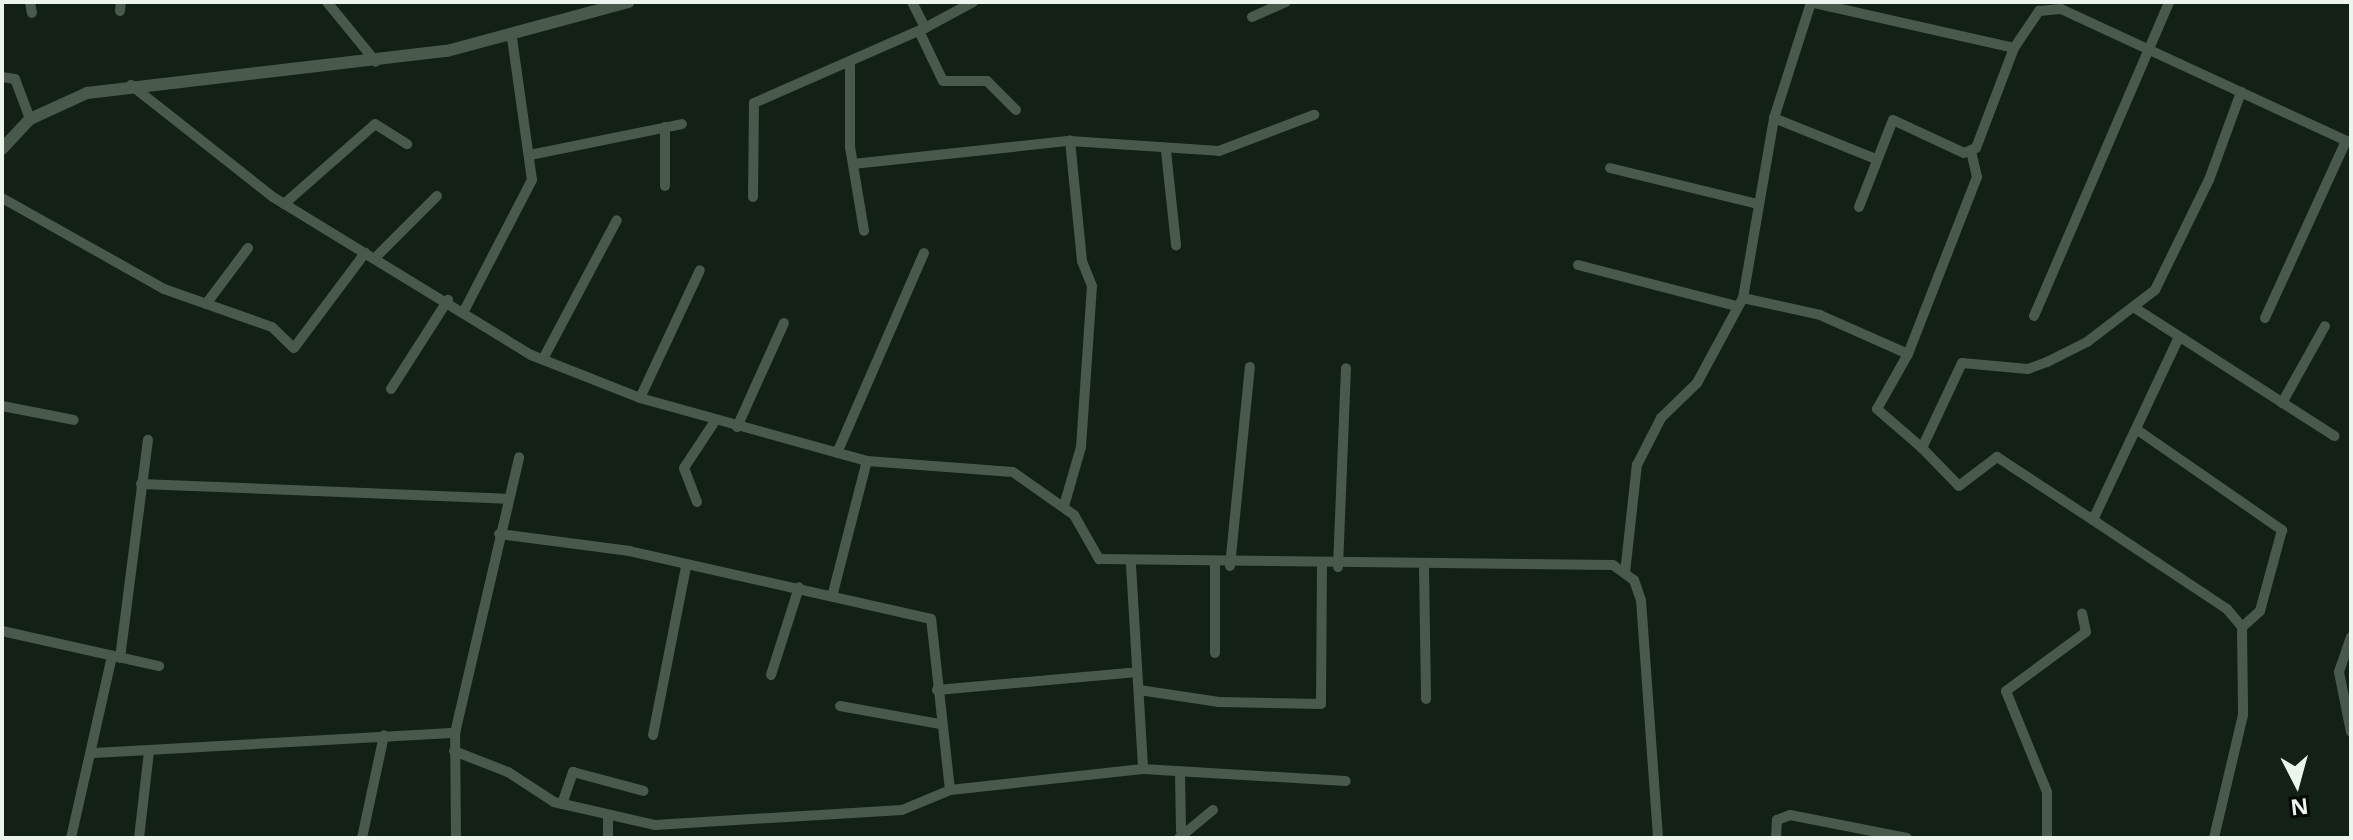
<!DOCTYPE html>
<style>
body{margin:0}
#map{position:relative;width:2353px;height:840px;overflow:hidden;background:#122015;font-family:"Noto Sans",sans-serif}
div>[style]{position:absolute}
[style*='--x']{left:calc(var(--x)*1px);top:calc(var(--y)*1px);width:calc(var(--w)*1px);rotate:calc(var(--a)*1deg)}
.minor>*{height:10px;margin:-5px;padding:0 5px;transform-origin:5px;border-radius:5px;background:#49594c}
.tertiary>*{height:12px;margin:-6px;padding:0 6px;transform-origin:6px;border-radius:6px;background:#49594c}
span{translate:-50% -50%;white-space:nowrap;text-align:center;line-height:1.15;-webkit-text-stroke:8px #040804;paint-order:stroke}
.frame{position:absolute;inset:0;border:4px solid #ebf5ed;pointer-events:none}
.north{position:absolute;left:2257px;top:744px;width:80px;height:80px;-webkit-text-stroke:6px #040804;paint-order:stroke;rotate:174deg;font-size:22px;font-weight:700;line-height:32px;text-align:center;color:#ebf5ed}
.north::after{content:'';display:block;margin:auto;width:28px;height:36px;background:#ebf5ed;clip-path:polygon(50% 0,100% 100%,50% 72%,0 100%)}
</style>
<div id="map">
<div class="minor">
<i style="--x:30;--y:2;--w:11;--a:80"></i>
<i style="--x:327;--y:2;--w:77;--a:50.8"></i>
<i style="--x:912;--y:2;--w:29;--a:63"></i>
<i style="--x:925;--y:28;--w:55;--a:-28.4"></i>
<i style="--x:1810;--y:2;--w:209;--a:12.7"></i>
<i style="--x:2014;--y:48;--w:45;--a:-56"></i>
<i style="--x:2039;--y:11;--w:22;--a:-5"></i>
<i style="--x:2061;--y:9;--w:319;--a:24.8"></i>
<i style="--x:120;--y:11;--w:9;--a:-84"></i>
<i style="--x:1252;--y:17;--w:37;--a:-24"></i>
<i style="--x:919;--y:31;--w:55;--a:64.4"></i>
<i style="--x:943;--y:81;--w:44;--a:0"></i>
<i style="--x:987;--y:81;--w:41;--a:45"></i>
<i style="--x:850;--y:66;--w:81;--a:90"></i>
<i style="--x:850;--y:147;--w:85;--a:80.5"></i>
<i style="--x:2;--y:77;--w:13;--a:9"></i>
<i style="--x:15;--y:79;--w:43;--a:69.4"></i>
<i style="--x:131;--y:85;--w:181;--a:38.3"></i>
<i style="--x:273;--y:197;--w:303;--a:31.5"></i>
<i style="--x:531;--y:355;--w:117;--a:21.5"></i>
<i style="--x:640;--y:398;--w:236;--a:15.5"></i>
<i style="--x:867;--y:461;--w:146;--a:4.3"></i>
<i style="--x:1013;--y:472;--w:75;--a:35.2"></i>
<i style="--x:1074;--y:515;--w:51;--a:60.4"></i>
<i style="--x:1099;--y:559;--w:514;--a:0.67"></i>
<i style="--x:1613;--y:565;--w:26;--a:36"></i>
<i style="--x:1634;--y:580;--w:21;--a:71"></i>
<i style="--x:1641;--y:600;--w:239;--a:85.9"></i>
<i style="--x:1774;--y:118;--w:110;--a:21.9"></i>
<i style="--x:1166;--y:151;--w:95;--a:83.9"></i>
<i style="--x:530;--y:155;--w:155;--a:-11.5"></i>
<i style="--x:853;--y:164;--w:218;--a:-6.1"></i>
<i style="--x:1070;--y:141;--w:149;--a:3.8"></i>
<i style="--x:1219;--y:151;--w:102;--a:-20.8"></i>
<i style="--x:1610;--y:168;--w:152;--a:13.7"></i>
<i style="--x:665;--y:186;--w:59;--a:-90"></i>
<i style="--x:753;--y:197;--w:94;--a:-89.4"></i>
<i style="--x:754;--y:103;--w:187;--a:-23.7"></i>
<i style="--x:2;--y:198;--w:186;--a:29.3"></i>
<i style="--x:164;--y:289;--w:114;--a:19.4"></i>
<i style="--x:272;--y:327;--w:30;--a:44"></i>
<i style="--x:294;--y:348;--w:119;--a:-53.2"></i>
<i style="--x:284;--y:204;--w:121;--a:-41.3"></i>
<i style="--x:375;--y:124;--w:38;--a:32"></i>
<i style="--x:1859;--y:207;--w:93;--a:-68.7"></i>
<i style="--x:1893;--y:120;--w:78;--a:24.9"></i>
<i style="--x:1964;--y:153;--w:13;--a:-23"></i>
<i style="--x:1976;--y:148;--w:107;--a:-69.2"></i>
<i style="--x:374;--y:259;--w:89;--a:-45"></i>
<i style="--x:1578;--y:265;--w:164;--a:14.5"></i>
<i style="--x:1743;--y:298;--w:183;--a:-80.2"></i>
<i style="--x:1774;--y:118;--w:121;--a:-72.2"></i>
<i style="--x:206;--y:304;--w:70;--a:-53.1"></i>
<i style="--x:2135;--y:308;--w:237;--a:32.7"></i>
<i style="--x:464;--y:311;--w:148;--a:-62.6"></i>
<i style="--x:532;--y:180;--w:144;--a:-98"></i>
<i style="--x:2034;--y:316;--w:342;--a:-66.7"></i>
<i style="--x:2265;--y:318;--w:195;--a:-65.4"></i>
<i style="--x:2179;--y:337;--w:202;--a:115.2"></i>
<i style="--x:2093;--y:520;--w:115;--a:-146.7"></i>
<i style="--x:1997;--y:457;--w:48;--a:142.7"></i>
<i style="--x:1959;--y:486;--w:53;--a:-134.2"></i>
<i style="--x:1922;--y:448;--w:94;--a:-64.8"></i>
<i style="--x:1962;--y:363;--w:66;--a:5.2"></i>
<i style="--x:2028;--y:369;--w:20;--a:-20"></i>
<i style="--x:2047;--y:362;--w:45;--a:-26.6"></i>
<i style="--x:2087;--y:342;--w:86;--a:-37.4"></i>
<i style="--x:2155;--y:290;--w:123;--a:-63.9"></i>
<i style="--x:2209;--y:180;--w:94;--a:-70"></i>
<i style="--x:1908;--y:354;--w:190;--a:-68.7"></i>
<i style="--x:1977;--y:177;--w:26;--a:-103"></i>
<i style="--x:543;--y:359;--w:157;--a:-62"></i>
<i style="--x:391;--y:389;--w:106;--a:-57.4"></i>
<i style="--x:640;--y:398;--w:141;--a:-64.9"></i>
<i style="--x:2282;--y:403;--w:88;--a:-60.8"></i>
<i style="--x:2;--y:406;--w:73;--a:11"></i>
<i style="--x:737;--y:427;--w:114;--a:-65.7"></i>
<i style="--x:2136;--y:429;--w:178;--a:34.7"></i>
<i style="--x:2282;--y:530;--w:84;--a:105.2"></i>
<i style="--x:2260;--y:611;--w:24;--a:138"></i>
<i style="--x:837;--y:453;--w:218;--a:-66.5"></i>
<i style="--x:141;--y:484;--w:366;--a:2.3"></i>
<i style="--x:697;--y:502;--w:36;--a:-111"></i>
<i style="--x:684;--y:468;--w:56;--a:-56.6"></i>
<i style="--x:1064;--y:506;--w:61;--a:-73.9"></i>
<i style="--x:1081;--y:447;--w:161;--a:-86.1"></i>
<i style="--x:1092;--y:286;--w:27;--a:-112"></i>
<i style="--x:1082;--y:261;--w:121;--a:-95.7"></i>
<i style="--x:2093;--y:520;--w:161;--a:33.6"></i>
<i style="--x:2227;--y:609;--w:23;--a:50"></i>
<i style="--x:2242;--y:627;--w:88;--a:89.3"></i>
<i style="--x:2243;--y:715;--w:126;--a:103.3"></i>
<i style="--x:1131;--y:565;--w:204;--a:86.6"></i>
<i style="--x:1230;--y:566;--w:200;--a:-84.3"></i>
<i style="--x:1338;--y:567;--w:199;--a:-87.7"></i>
<i style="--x:1424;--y:568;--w:131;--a:89.1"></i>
<i style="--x:1625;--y:573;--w:109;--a:-83.7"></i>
<i style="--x:1637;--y:465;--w:53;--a:-62.9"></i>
<i style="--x:1661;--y:418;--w:50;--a:-44.2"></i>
<i style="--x:1697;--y:383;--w:97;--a:-61.6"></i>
<i style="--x:1743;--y:298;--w:79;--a:12.4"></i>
<i style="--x:1820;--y:315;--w:96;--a:23.9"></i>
<i style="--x:1908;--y:354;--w:63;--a:119.4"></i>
<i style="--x:1877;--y:409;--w:60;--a:40.9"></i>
<i style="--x:833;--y:593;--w:136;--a:-75.6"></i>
<i style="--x:2;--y:631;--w:161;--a:12.6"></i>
<i style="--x:2351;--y:637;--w:37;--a:109"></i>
<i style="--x:2339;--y:672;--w:61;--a:78.7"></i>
<i style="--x:1215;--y:653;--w:87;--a:-90"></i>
<i style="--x:120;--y:658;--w:220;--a:-82.7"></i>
<i style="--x:771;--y:675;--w:92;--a:-72.3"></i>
<i style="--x:937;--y:690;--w:201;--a:-5.1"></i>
<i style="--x:1139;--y:690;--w:81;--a:8.5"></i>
<i style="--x:1219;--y:702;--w:102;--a:1.1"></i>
<i style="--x:1321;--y:704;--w:137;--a:-89.6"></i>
<i style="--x:840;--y:706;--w:102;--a:10.2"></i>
<i style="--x:653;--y:735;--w:171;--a:-78.9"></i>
<i style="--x:454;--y:751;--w:58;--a:21.3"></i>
<i style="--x:508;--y:772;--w:55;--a:33.1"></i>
<i style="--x:554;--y:802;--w:104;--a:12.8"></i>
<i style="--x:655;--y:825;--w:247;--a:-3.5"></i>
<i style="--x:902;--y:810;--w:52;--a:-22.6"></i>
<i style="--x:950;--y:790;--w:172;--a:-96.3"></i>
<i style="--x:931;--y:619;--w:309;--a:-167.3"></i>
<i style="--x:630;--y:551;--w:132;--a:-172.6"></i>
<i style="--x:94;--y:753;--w:362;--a:-3.2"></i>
<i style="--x:1180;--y:773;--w:58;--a:89"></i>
<i style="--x:950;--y:790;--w:194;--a:-6.2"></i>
<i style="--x:1143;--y:769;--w:203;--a:3.4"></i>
<i style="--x:562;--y:804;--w:34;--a:-71"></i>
<i style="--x:573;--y:772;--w:73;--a:15"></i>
<i style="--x:71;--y:838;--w:187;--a:-77.3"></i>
<i style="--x:139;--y:838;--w:87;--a:-83.4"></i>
<i style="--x:362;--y:838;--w:105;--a:-77.9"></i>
<i style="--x:456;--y:838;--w:105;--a:-90.5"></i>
<i style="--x:455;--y:733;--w:283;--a:-76.9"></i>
<i style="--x:608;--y:838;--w:22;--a:-90"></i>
<i style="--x:1179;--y:838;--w:44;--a:-39.5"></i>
<i style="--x:1776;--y:838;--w:18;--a:-87"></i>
<i style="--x:1777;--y:820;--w:14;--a:-21"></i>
<i style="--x:1790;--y:815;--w:119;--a:11.1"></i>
<i style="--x:2047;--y:838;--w:46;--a:-90"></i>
<i style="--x:2047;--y:792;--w:109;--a:-112.1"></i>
<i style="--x:2006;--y:691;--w:99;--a:-36.4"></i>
<i style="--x:2086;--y:632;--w:19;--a:-102"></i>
</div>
<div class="tertiary">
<i style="--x:2;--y:149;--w:41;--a:-47"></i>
<i style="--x:30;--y:119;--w:63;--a:-24.5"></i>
<i style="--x:87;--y:93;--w:362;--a:-6.7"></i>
<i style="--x:447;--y:51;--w:188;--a:-15.1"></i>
</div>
<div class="frame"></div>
<div class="north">N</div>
</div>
